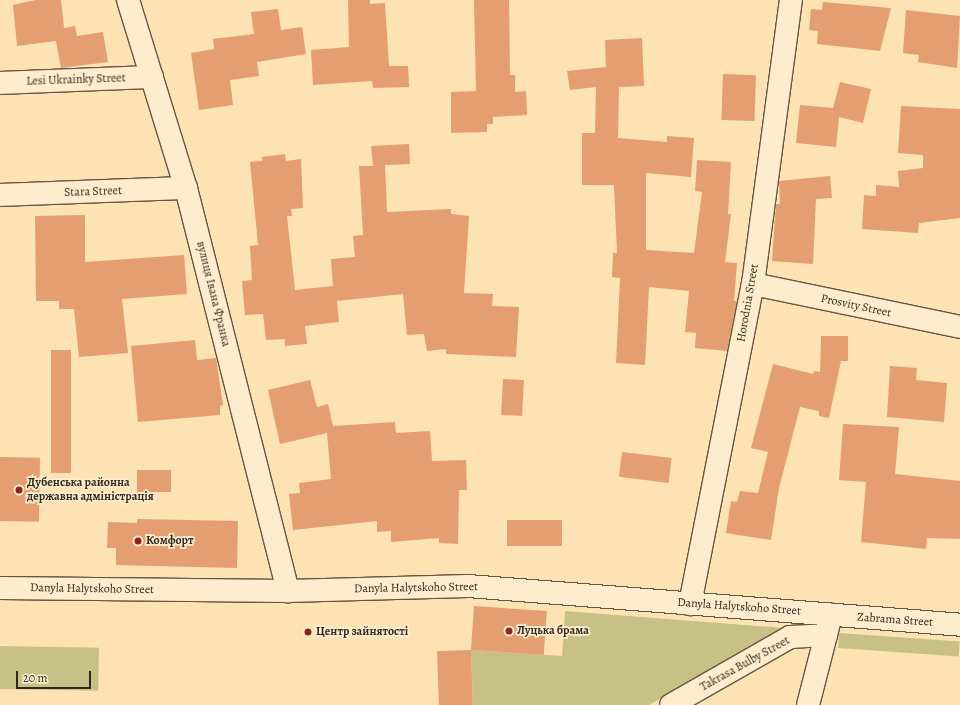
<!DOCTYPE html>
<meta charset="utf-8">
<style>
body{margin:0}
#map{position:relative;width:960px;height:705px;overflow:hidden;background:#fde2b3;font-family:Alegreya,serif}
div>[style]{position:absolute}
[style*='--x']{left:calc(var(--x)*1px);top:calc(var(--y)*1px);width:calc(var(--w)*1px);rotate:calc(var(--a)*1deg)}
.green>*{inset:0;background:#c7c188;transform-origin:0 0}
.building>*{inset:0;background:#e59e6f;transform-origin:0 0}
.roads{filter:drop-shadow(1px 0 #645642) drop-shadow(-1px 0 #645642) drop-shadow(0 1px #645642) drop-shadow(0 -1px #645642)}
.street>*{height:22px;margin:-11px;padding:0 11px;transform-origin:11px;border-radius:11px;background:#feecce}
.secondary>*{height:22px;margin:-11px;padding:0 11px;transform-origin:11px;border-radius:11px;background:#feecce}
.dots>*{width:11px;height:11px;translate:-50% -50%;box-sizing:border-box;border:2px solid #feecce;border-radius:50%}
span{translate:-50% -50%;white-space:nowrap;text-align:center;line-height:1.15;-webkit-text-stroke:3.5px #feecce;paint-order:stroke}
.street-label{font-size:12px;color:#31271d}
.poi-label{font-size:12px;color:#31271d;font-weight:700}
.left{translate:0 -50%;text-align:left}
.scale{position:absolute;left:16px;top:671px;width:75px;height:18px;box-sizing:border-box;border:2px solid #31271d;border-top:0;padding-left:5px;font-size:12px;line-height:14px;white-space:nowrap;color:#31271d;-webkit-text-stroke:3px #feecce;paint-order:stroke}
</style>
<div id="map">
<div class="green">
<i style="clip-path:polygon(565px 611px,784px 628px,649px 705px,473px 705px,471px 650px,562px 656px)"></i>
<i style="left:839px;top:633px;width:121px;height:15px;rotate:4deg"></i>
<i style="left:0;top:646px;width:99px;height:43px;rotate:1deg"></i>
</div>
<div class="building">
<i style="clip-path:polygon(36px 0,61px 0,64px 28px,75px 26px,77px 36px,103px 32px,108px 62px,61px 68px,56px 41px,17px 46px,13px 5px)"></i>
<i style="clip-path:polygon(348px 0,370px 0,370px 4px,385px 3px,389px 66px,408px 66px,409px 87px,373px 88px,372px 81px,313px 85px,311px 50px,349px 47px)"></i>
<i style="clip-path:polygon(474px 0,509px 0,510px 75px,515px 75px,515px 92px,526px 91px,527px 115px,493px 117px,493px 124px,487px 124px,487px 132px,451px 133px,451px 92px,476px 91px)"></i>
<i style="clip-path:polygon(823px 2px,891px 8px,880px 51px,817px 44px,818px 31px,809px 30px,811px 9px,822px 10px)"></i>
<i style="clip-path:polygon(278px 9px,281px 30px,302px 27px,306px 54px,257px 62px,259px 76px,230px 80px,233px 105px,199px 110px,191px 53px,214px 49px,213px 39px,254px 34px,251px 12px)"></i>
<i style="clip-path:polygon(906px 10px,960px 16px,957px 68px,918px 62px,919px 55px,903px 53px)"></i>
<i style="clip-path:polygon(642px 38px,644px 86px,619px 87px,618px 138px,667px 142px,667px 136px,694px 138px,691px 177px,646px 173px,646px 250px,694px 253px,702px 192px,695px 191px,697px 160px,731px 162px,728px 214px,731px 214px,725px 262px,737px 263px,734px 301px,737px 301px,727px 351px,695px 348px,696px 333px,685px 332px,689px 291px,649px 287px,645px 365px,616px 363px,620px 278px,612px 277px,613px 253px,617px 253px,614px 185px,582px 185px,582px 133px,595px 133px,596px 87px,570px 90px,567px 71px,606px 67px,605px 40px)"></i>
<i style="left:723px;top:74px;width:33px;height:46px;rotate:2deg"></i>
<i style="clip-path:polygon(840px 82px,871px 89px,863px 123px,839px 117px,836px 147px,796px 143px,800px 105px,833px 108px)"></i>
<i style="clip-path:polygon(901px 106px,960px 109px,960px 218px,919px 223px,918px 233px,862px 229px,864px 195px,876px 196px,876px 185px,899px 187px,898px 171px,923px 168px,923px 155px,898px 153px)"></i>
<i style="clip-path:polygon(409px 144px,410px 164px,385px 165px,387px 212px,451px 209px,451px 214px,469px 216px,464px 293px,493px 294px,492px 306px,519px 307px,516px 357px,446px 354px,446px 349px,427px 351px,424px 334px,407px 335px,403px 294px,337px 301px,339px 322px,305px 326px,307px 344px,285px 346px,285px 339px,266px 340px,263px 314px,245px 315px,242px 281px,252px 280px,250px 246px,258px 245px,250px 162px,262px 161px,262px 157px,285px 154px,286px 161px,301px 159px,303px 208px,291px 209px,292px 216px,287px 216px,295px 290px,333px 286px,331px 259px,355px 257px,353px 236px,363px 235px,359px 166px,373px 166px,371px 146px)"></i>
<i style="clip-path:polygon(830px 176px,832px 198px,816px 199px,813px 264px,772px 261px,776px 204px,780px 204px,779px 181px)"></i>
<i style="clip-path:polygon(85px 215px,85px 262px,184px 255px,187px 294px,122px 299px,128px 353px,79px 357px,74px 309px,59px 309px,59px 301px,36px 301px,35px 216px)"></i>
<i style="clip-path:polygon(821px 336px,848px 336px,848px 361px,841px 361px,829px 418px,819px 416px,819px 411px,800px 407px,779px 488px,771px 540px,726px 533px,731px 501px,737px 502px,740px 491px,758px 493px,768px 452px,751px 448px,773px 364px,813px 374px,814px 371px,820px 372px)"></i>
<i style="clip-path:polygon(195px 340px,197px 360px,216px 358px,223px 405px,220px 406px,220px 415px,138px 422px,131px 346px)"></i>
<i style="left:71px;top:350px;width:123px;height:20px;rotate:90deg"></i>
<i style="clip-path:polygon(890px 366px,917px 368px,916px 380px,947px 383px,944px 422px,887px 417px)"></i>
<i style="left:503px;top:379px;width:21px;height:36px;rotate:3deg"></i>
<i style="clip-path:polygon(310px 380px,317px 407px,328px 404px,333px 426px,395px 422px,396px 433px,430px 431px,432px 461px,466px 460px,467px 490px,459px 490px,458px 544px,439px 543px,439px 538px,391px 542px,391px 531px,377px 532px,377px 521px,293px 530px,289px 494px,300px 493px,299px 483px,331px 479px,327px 433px,280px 444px,268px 390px)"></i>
<i style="clip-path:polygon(843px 424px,899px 427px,895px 474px,960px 481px,960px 539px,927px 538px,926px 549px,861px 542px,866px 482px,839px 480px)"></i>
<i style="left:622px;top:452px;width:50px;height:25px;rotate:7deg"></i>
<i style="left:0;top:457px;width:40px;height:64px;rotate:1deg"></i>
<i style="left:137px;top:470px;width:34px;height:22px"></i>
<i style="clip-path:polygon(137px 519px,238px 521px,237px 568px,116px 565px,116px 548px,107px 548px,108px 522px,137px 523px)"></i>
<i style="left:507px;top:520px;width:55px;height:26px"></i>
<i style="left:474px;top:606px;width:73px;height:44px;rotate:4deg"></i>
<i style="left:471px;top:650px;width:55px;height:34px;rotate:88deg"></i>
</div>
<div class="roads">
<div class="street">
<i style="--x:128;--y:0;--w:197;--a:72.9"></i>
<i style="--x:186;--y:188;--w:416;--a:75.8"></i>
<i style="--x:0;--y:83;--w:152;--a:-2.3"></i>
<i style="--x:0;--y:195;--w:186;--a:-2.2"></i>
<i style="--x:753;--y:284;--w:211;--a:11.7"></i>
<i style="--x:690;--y:604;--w:326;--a:-78.9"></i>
<i style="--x:753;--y:284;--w:287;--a:-82.4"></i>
<i style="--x:671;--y:705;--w:137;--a:-29.7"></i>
<i style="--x:790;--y:637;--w:36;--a:-3"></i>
<i style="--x:826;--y:635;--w:21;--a:-76"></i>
<i style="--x:808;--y:705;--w:72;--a:-75.6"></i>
</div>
<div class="secondary">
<i style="--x:0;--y:588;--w:288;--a:0.6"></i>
<i style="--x:288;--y:591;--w:180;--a:-1.6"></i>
<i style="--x:468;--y:586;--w:494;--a:4.5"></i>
</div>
</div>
<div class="dots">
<i style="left:19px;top:490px;background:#8f2418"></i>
<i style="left:138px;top:541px;background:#8f2418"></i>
<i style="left:509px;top:631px;background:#8f2418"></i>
<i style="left:308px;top:632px;background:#8f2418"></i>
</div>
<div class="street-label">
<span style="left:76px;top:80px;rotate:-2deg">Lesi Ukrainky Street</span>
<span style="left:93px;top:192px;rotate:-2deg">Stara Street</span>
<span style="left:213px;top:294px;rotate:76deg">вулиця Івана Франка</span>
<span style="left:748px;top:303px;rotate:-80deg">Horodnia Street</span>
<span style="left:856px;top:306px;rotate:12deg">Prosvity Street</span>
<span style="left:416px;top:588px;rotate:-1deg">Danyla Halytskoho Street</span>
<span style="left:92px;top:589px;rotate:1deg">Danyla Halytskoho Street</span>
<span style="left:739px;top:607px;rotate:4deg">Danyla Halytskoho Street</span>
<span style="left:895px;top:620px;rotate:4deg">Zabrama Street</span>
<span style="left:745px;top:664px;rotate:-29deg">Takrasa Bulby Street</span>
</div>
<div class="poi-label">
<span class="left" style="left:27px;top:490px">Дубенська районна<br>державна адміністрація</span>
<span class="left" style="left:146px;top:541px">Комфорт</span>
<span class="left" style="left:517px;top:631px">Луцька брама</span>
<span class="left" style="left:316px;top:632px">Центр зайнятості</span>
</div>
<div class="scale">20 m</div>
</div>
